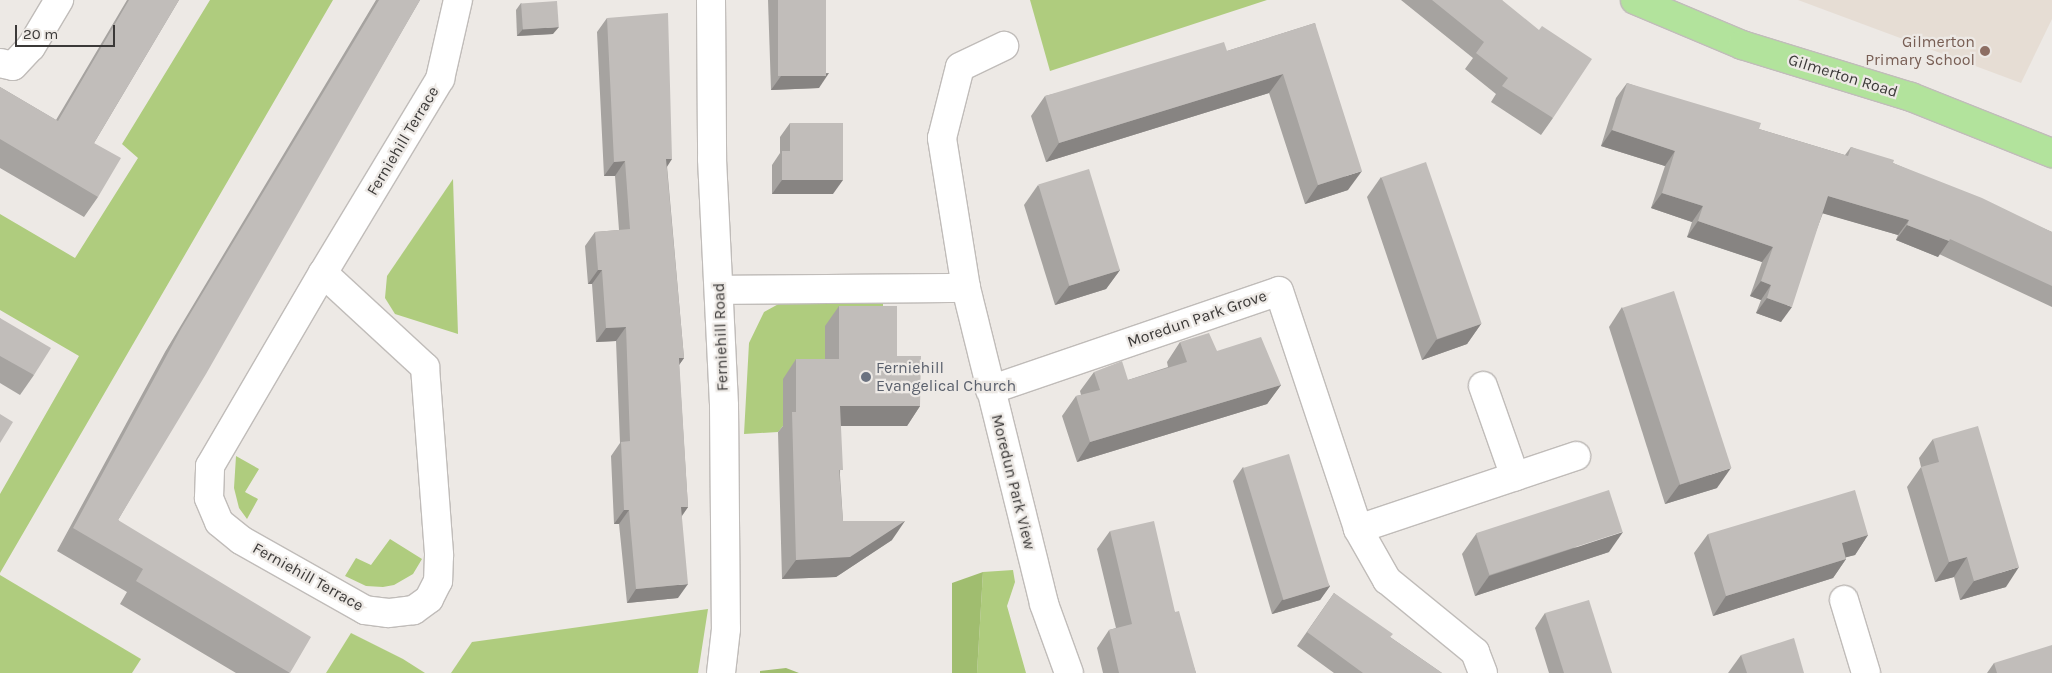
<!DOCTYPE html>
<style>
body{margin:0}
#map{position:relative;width:2052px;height:673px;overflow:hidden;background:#ede9e5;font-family:Karla,sans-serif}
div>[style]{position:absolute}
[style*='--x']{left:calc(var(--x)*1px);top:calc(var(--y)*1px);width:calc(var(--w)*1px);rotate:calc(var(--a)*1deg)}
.built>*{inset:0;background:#e6ddd4}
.green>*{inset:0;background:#afcc7e}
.forest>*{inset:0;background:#a0bd6f}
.roads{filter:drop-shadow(1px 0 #c0bcb9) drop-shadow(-1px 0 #c0bcb9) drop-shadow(0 1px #c0bcb9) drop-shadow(0 -1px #c0bcb9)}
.minor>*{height:28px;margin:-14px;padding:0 14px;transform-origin:14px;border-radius:14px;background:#fff}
.major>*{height:28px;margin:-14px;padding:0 14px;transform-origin:14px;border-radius:14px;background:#b2e39c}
.wall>*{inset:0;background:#a6a3a0}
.shaded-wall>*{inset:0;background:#878482}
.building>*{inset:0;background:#c1bdba;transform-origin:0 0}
.dots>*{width:14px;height:14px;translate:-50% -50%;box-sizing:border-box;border:2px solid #ede9e5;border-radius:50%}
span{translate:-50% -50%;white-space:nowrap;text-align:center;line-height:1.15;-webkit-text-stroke:4.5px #ede9e5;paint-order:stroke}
.education-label{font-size:16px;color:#785e54}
.right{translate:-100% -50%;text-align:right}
.street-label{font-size:16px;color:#3b3938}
.worship-label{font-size:16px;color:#5b616d}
.left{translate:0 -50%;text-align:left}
.scale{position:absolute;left:15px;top:25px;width:100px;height:22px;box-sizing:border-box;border:2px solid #3b3938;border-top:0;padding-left:6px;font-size:15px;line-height:18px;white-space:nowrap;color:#3b3938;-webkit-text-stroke:4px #ede9e5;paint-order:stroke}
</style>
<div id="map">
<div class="built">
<i style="clip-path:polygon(1798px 0,2052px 0,2052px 19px,2021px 83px)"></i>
</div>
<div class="green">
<i style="clip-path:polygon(210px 0,333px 0,0 573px,0 494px,79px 356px,0 310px,0 214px,75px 258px,138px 158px,122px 144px)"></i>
<i style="clip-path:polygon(1030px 0,1267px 0,1050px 71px)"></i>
<i style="clip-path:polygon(453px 179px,458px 334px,395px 314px,385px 298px,387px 276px)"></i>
<i style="clip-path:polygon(883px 298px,883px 326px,825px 379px,783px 379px,783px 426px,778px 432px,744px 434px,749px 343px,764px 312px,784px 301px)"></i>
<i style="clip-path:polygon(236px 456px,259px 469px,245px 492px,258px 499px,247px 519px,239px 508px,234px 488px)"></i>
<i style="clip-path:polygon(390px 539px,422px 559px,413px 574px,394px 585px,383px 587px,366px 586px,345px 576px,356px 558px,371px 565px)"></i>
<i style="clip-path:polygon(1013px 570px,1015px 582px,1007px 606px,1026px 673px,977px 673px,983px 572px)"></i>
<i style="clip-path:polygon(0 575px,141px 659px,132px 673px,0 673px)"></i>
<i style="clip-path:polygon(708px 609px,698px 673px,451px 673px,472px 642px)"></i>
<i style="clip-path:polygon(351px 633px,403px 659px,425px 673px,326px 673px)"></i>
</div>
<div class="forest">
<i style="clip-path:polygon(983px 572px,977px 673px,952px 673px,952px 583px)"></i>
<i style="clip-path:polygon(786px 668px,799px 673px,760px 673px,760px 671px)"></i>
</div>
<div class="roads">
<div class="minor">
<i style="--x:711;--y:0;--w:159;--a:89.6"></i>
<i style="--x:712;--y:159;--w:247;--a:87.2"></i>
<i style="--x:724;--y:406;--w:223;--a:89.5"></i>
<i style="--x:726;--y:629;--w:44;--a:96.5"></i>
<i style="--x:0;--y:63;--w:13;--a:13"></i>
<i style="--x:13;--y:66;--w:26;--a:-47"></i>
<i style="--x:31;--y:47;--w:55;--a:-59.2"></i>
<i style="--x:323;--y:273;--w:139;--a:42.7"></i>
<i style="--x:425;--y:367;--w:189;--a:85.7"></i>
<i style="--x:439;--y:555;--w:26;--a:92"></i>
<i style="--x:438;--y:581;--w:20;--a:117"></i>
<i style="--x:429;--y:599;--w:19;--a:144"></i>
<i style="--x:414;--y:610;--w:26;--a:173"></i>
<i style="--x:388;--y:613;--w:23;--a:-173"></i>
<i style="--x:365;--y:610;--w:142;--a:-150.6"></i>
<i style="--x:241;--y:540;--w:28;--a:-141"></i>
<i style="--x:219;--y:522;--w:26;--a:-113"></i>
<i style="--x:209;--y:498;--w:32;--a:-88"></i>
<i style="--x:210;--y:466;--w:224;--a:-59.7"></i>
<i style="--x:323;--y:273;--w:227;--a:-58.9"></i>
<i style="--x:440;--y:79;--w:81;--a:-77.2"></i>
<i style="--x:966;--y:288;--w:152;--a:-99.1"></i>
<i style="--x:942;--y:138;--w:73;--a:-75.8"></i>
<i style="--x:960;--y:67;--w:49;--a:-25.5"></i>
<i style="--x:719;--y:290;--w:247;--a:-0.5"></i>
<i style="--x:966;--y:288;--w:325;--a:76.1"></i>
<i style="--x:1044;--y:604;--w:73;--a:70.1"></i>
<i style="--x:1483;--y:386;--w:96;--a:70.6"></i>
<i style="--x:990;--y:390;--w:305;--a:-18.9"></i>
<i style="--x:1279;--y:291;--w:251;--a:71.6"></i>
<i style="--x:1358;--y:529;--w:59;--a:60.4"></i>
<i style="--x:1387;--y:580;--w:114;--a:39.3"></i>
<i style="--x:1475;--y:652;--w:22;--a:69"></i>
<i style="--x:1358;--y:529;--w:230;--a:-18.5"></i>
<i style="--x:1844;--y:600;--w:76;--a:73.2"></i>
</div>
<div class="major">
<i style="--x:1635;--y:0;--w:116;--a:22.8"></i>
<i style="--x:1742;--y:45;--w:177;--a:17.1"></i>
<i style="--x:1911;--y:97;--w:152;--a:21.7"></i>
</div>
</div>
<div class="wall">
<i style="clip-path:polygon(127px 0,179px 0,94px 143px,98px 197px,84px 217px,0 168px,0 87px,56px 120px)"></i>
<i style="clip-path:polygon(376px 0,420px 0,118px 520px,290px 673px,236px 673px,120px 604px,127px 592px,57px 551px,165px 352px)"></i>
<i style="clip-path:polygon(768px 0,826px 0,819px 88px,771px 90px)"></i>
<i style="clip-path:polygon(1401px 0,1502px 0,1553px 118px,1541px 135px,1491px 102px,1496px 94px,1465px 69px,1473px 58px)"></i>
<i style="clip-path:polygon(521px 3px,553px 34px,517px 36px,516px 10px)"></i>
<i style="clip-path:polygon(607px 18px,667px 166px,684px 358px,679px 365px,688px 507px,682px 516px,678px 598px,627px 603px,619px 524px,614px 524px,611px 456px,620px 443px,616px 341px,596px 342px,592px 284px,588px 284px,585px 246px,595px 232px,619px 230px,615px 176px,604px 176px,597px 32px)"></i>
<i style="clip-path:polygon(1315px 23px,1348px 190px,1305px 204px,1269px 93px,1046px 162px,1031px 116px,1045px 96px,1227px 51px)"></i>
<i style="clip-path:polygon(1627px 83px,1759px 129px,1845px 155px,1851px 147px,1893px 163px,2052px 232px,2052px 307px,1939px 254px,1938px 257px,1896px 240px,1898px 235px,1823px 213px,1781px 322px,1756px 313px,1761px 300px,1750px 296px,1762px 262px,1687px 237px,1692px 222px,1651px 208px,1665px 166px,1601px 146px,1616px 98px)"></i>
<i style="clip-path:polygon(790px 123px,833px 194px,772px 194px,772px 165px,780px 153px,780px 137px)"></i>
<i style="clip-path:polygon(1381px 177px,1481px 324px,1467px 344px,1422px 360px,1367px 197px)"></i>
<i style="clip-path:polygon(1038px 185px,1120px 270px,1106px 289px,1055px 305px,1024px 205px)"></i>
<i style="clip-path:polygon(839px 306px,897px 356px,920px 406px,907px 426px,841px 426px,840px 475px,843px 521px,892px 540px,836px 577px,782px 579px,778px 432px,783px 426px,783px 379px,796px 359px,825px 359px,825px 326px)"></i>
<i style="clip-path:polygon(1622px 307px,1717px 488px,1665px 504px,1609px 327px)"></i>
<i style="clip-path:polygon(0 318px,34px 375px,20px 395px,0 383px)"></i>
<i style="clip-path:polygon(1180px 342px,1217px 351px,1281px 385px,1267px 404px,1077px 462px,1062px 416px,1076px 396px,1081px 395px,1080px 391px,1094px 372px,1128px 380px,1168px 367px,1167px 362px)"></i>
<i style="clip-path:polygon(1933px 439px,2006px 587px,1960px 600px,1954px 577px,1935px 582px,1907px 487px,1921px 467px,1919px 458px)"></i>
<i style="clip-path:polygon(1243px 467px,1330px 586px,1320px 600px,1272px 614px,1233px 481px)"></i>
<i style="clip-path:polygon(1110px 531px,1175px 612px,1196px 673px,1103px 673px,1097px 648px,1109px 630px,1116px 628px,1097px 549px)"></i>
<i style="clip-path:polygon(1476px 534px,1609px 552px,1475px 596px,1462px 554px)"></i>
<i style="clip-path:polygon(1708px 534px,1868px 535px,1855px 555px,1846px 557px,1846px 559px,1833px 578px,1713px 616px,1694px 553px)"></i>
<i style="clip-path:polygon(1334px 593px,1390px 637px,1442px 673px,1334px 673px,1297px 646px)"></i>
<i style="clip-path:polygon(1545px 613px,1612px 673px,1549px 673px,1535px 628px)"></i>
<i style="clip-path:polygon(1741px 655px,1804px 673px,1728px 673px)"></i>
<i style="clip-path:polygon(1994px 663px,2052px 673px,1987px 673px)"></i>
</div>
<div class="shaded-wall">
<i style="clip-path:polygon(559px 27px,553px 34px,517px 36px,523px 29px)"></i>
<i style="clip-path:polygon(829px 73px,819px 88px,771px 90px,781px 76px)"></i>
<i style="clip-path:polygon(1283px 74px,1269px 93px,1046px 162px,1059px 143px)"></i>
<i style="clip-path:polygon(1612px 130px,1675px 151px,1665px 166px,1601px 146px)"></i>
<i style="clip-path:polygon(666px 159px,672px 159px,663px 173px)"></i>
<i style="clip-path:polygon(625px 161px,615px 176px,604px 176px,614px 162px)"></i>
<i style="clip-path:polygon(1362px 171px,1348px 190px,1305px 204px,1318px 185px)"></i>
<i style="clip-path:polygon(782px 180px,843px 180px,833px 194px,772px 194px)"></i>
<i style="clip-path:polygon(1662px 193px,1703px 206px,1692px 222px,1651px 208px)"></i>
<i style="clip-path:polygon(1828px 196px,1909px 220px,1898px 235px,1818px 212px)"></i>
<i style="clip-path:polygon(1698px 221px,1773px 247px,1762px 262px,1687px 237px)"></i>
<i style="clip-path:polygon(1907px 225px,1949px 241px,1938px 257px,1896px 240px)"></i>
<i style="clip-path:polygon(598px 270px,602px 270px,592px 284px,588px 284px)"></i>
<i style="clip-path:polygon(1120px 270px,1106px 289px,1055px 305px,1069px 286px)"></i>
<i style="clip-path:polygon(1761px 281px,1771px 285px,1761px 300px,1750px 296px)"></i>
<i style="clip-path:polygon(1767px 298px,1792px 307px,1781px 322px,1756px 313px)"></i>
<i style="clip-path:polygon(1481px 324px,1467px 344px,1422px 360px,1436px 340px)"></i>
<i style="clip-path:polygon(626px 327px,616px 341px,596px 342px,606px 328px)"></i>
<i style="clip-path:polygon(679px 358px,684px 358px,674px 372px)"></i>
<i style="clip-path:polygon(1281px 385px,1267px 404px,1077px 462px,1090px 442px)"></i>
<i style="clip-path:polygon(840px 406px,920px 406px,907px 426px,826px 426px)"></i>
<i style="clip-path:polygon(1731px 468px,1717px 488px,1665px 504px,1679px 485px)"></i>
<i style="clip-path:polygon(681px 507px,688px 507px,678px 521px)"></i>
<i style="clip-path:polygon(624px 510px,629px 510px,619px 524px,614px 524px)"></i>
<i style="clip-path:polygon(905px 521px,892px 540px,836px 577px,782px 579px,796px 560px)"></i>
<i style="clip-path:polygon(1623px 532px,1609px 552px,1475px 596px,1489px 576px)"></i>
<i style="clip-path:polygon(1868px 535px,1855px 555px,1828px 562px,1842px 543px)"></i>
<i style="clip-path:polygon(1967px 557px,1954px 577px,1935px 582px,1949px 562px)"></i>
<i style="clip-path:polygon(1846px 559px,1833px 578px,1713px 616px,1726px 596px)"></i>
<i style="clip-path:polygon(2019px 567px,2006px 587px,1960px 600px,1974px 581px)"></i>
<i style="clip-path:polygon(688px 584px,678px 598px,627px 603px,636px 589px)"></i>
<i style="clip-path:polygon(1330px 586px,1320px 600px,1272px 614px,1282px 600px)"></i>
</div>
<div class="building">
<i style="clip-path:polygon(129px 0,179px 0,94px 143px,121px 158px,98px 197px,0 139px,0 87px,58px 121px)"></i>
<i style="clip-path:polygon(379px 0,420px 0,206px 374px,118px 520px,311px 637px,290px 673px,136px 581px,143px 569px,73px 528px,181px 329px)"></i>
<i style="left:778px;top:0;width:48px;height:76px"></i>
<i style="clip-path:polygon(1432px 0,1502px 0,1539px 30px,1542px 26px,1592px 59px,1553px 118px,1502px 86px,1508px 78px,1476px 53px,1484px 42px)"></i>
<i style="left:557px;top:1px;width:26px;height:36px;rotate:86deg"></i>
<i style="clip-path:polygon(668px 13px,672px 159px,666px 159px,684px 358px,679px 358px,688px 507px,681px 507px,688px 584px,636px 589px,629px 510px,624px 510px,621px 442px,630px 441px,626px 327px,606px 328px,602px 270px,598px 270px,595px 232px,630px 229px,625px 161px,614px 162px,607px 18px)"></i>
<i style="clip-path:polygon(1315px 23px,1362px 171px,1318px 185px,1283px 74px,1059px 143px,1045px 96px,1224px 42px,1227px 51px)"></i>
<i style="clip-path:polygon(1627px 83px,1761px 123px,1759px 129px,1848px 156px,1851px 147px,1894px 160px,1893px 163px,1982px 198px,2052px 232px,2052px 286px,1950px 239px,1949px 241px,1907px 225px,1909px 220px,1828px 196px,1792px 307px,1767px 298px,1771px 285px,1761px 281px,1773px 247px,1698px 221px,1703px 206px,1662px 193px,1675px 151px,1612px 130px)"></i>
<i style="clip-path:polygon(790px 123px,843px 123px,843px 180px,782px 180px,782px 151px,790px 151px)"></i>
<i style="left:1426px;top:162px;width:171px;height:47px;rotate:71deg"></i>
<i style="left:1089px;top:169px;width:106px;height:53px;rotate:73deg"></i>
<i style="left:1674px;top:291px;width:186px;height:54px;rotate:72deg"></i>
<i style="clip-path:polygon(839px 306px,897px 306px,897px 356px,921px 356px,920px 406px,840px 406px,843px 470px,839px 470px,843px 521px,905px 521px,850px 557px,796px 560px,792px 412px,796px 412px,796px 359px,839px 359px)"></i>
<i style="clip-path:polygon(0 318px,51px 348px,34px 375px,0 356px)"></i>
<i style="clip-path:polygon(1209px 333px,1217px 351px,1261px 337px,1281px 385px,1090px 442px,1076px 396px,1100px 390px,1094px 372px,1122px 361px,1128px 380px,1187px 362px,1180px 342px)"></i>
<i style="clip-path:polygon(0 414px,13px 422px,0 443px)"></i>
<i style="clip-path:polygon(1978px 426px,2019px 567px,1974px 581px,1967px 557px,1949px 562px,1921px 467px,1939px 462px,1933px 439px)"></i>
<i style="left:1289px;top:454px;width:138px;height:48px;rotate:73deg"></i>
<i style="left:1609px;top:490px;width:44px;height:140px;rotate:72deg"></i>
<i style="clip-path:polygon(1855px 490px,1868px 535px,1842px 543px,1846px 559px,1726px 596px,1708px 534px)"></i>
<i style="clip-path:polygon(1154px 521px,1175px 612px,1179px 611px,1196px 673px,1119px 673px,1109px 630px,1132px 624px,1110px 531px)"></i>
<i style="clip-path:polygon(1334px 593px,1393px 634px,1390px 637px,1442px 673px,1363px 673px,1307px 632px)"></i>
<i style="clip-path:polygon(1589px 600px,1612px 673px,1564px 673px,1545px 613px)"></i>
<i style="clip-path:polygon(1794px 638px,1804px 673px,1747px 673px,1741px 655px)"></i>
<i style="clip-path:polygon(2052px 645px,2052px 673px,1997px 673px,1994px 663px)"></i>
</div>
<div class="dots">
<i style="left:1985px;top:51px;background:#8d6e63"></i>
<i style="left:866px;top:377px;background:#6b7280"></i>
</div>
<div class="education-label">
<span class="right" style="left:1975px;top:51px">Gilmerton<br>Primary School</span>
</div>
<div class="street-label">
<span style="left:1843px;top:76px;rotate:17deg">Gilmerton Road</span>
<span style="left:403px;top:141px;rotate:-59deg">Ferniehill Terrace</span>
<span style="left:1197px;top:319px;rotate:-19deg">Moredun Park Grove</span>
<span style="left:721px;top:337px;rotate:-92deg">Ferniehill Road</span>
<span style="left:1013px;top:482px;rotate:76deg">Moredun Park View</span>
<span style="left:308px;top:577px;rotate:29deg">Ferniehill Terrace</span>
</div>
<div class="worship-label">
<span class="left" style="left:876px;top:377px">Ferniehill<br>Evangelical Church</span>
</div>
<div class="scale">20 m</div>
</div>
